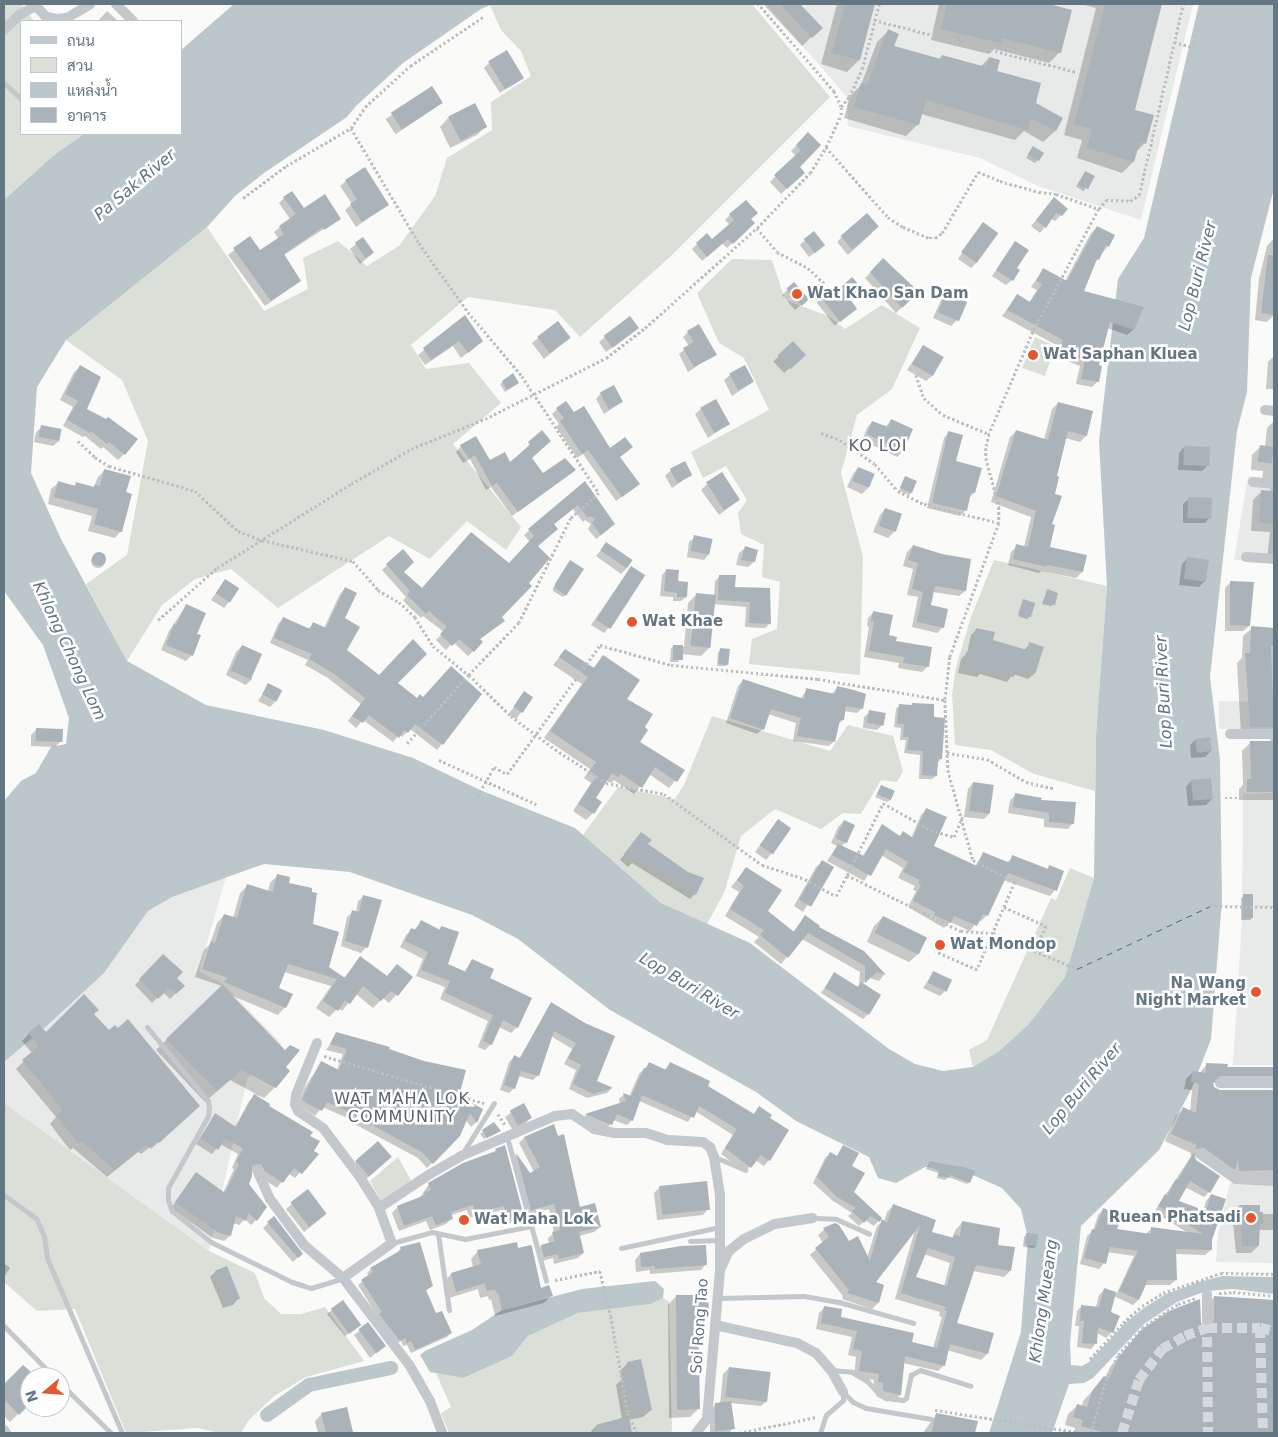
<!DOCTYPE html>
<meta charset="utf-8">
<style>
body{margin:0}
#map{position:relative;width:1278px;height:1437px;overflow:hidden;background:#fafaf8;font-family:"DejaVu Sans",Sarabun,sans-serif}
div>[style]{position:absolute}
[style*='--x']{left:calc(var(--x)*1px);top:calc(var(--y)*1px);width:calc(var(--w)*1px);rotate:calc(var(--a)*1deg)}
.built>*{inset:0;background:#e8e9e9;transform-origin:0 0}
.green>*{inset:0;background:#dadfd7}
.water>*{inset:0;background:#bbc7cb}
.shadow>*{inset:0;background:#0003;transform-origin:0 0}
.round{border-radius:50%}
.canal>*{height:14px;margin:-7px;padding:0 7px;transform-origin:7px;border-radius:7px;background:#bbc7cb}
.ferry>*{height:1px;margin-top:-0.5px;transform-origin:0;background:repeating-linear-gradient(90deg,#60757c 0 6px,transparent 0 11px)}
.building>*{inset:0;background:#aab3b9;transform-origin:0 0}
.street-tunnel>*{height:10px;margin-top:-5px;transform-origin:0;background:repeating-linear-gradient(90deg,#d5d9db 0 10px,transparent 0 15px)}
.path>*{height:2.5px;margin-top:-1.25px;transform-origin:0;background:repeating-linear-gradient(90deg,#bbbfc2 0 2.5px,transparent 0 5px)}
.lane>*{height:5px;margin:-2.5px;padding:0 2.5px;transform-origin:2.5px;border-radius:2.5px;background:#c3c8cc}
.street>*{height:10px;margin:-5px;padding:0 5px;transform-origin:5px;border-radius:5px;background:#c3c8cc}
.dots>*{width:14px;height:14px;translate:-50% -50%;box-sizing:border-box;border:2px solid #fff;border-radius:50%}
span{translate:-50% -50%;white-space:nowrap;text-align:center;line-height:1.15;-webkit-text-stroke:5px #fff;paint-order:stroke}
.poi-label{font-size:15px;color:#657683;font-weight:700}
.left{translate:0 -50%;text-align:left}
.right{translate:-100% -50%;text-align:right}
.street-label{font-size:15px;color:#657683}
.water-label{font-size:16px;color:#60757c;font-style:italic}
.neighbourhood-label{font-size:16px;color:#57646e;letter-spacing:1px}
.frame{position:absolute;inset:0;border:5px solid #657683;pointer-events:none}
.legend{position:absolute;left:20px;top:20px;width:162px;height:115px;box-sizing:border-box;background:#fff;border:1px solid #c1c8cd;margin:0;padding:6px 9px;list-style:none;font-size:15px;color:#657683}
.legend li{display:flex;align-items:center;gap:10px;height:25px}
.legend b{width:25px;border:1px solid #c1c8cd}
.north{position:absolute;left:20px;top:1367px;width:50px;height:50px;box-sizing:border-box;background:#fff;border:1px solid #c1c8cd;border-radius:50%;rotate:252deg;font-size:14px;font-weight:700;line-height:20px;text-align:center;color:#657683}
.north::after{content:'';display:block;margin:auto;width:18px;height:22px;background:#e4572e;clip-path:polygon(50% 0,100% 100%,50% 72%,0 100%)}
</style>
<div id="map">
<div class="built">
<i style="clip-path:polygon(766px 4px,1193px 4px,1141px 220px,1038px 186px,980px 158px,848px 126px,847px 97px)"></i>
<i style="clip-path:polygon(1248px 476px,1274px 480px,1274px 563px,1234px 560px)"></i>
<i style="left:1219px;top:701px;width:55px;height:28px;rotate:1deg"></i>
<i style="clip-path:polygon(1274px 793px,1274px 1065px,1233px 1065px,1242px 919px,1243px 794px)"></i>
<i style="clip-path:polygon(226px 877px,199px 971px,223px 984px,282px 1044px,247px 1079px,209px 1251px,4px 1103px,4px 1062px,50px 1023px,104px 973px,148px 911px,172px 897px)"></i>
<i style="clip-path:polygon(1230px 1183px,1274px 1186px,1274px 1263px,1216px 1262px,1218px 1235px)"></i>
</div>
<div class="green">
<i style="clip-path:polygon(4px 4px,21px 4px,34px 21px,21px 21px,21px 134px,84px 134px,54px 155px,4px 200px)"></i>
<i style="clip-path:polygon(493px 4px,752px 4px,830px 97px,670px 257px,580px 337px,555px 310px,468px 297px,411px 345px,426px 369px,469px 363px,501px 403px,453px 444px,521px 527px,506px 550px,467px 521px,430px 559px,389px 536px,278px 608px,231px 569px,195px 579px,162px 605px,127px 661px,86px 584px,127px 555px,148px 441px,122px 380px,66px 340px,207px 227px,264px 311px,308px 289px,303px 258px,338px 241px,367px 266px,399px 246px,435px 196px,447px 158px,492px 130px,491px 102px,531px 76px,521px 51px,501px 30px,490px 5px)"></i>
<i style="clip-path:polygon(732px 259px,772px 260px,785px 300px,828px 316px,845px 329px,882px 305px,920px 328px,892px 389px,857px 415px,841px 473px,863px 557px,860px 675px,749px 664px,752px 639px,777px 629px,780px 582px,762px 577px,764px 545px,741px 534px,738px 513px,747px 500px,726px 466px,703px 478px,691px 452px,769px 410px,744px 358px,719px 343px,697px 293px)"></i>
<i style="clip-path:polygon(1035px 337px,1055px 346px,1045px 376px,1022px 368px)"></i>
<i style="clip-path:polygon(994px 560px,1107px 586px,1096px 735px,1095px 791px,1034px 774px,991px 750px,955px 745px,952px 694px,956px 667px,971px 617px)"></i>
<i style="clip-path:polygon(712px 716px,830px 751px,848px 725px,893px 736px,903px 771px,897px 782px,881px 780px,861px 814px,843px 813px,821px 829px,775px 809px,741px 836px,724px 893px,707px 924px,661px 903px,583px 835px,618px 787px,675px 799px,684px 785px)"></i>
<i style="clip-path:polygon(1070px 868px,1094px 878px,1065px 977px,1028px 1025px,999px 1051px,973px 1067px,969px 1050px,987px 1040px,1051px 898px,1056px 900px)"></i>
<i style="clip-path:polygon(4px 1103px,209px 1251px,255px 1273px,264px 1298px,281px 1314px,301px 1314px,325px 1307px,364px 1361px,306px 1377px,274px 1396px,249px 1420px,241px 1433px,219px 1433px,198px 1428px,126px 1433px,75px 1309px,37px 1311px,4px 1282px)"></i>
<i style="clip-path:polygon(398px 1157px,412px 1182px,382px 1203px,370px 1181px)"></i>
<i style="clip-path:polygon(663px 1298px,669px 1302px,672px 1431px,668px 1433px,449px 1433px,441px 1413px,451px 1407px,436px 1373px,465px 1378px,512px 1356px,528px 1336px,578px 1313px,651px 1304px)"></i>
</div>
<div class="water">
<i style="clip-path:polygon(234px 4px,493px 4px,481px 9px,403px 63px,356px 106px,347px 117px,264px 173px,235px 196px,207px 227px,66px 340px,37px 387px,31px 473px,61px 539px,127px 661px,206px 705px,324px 730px,413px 758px,480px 790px,575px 828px,661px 903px,750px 943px,889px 1049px,915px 1064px,943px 1071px,973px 1067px,999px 1051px,1028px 1025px,1065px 977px,1094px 878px,1096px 735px,1107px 586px,1099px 441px,1118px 279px,1144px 238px,1199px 4px,1274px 4px,1274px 188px,1251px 278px,1247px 392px,1237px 431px,1210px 677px,1220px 760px,1222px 900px,1211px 1039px,1192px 1088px,1159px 1150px,1081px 1226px,1070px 1343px,1071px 1365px,1082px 1366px,1089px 1362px,1124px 1324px,1144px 1308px,1166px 1294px,1196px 1283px,1222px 1276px,1274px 1277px,1274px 1294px,1233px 1289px,1206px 1291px,1177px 1302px,1144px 1324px,1093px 1378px,1084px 1383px,1069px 1384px,1052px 1433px,989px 1433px,1021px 1332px,1028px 1238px,1021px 1209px,1002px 1188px,959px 1169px,925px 1167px,896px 1183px,878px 1178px,869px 1157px,796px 1121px,756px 1092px,610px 1010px,518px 939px,472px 915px,350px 872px,264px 864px,172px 897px,148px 911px,104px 973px,50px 1023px,4px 1062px,4px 801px,21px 781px,36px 773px,51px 747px,66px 744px,69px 718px,43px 645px,4px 591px,4px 200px,54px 155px,84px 134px,181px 134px,181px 50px)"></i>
<i style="clip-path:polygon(655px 1281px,664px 1289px,663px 1298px,651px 1304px,578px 1313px,528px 1336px,512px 1356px,464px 1378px,430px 1372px,420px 1355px,425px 1351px,472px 1330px,502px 1310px,582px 1289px)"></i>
</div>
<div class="shadow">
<i style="clip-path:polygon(763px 4px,799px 4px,821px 28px,802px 46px)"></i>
<i style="clip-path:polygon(837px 4px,874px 4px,859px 60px,847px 72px,821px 64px)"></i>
<i style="clip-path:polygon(939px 4px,1044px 4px,1070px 11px,1060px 52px,1049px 63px,994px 49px,989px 54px,931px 40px)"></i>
<i style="clip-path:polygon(1081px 4px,1160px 4px,1134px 111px,1145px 143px,1136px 152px,1133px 162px,1122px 173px,1077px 158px,1082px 140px,1064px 135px,1096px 8px)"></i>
<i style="clip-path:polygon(107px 11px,118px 21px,98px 21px)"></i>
<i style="clip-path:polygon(888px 31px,893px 47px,938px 60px,942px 56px,980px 67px,989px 58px,996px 72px,1034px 103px,1062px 119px,1055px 131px,1043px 142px,1024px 131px,1015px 140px,921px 114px,918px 124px,906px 136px,844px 118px,850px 96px,861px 85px,877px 42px)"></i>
<i style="clip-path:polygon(490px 62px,522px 77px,500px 93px,484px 68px)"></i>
<i style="left:432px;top:88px;width:18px;height:56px;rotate:56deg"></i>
<i style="clip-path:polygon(474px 105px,485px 127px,477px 135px,450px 148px,440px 127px,448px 118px)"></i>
<i style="clip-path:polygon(808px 134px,798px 167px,803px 173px,781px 194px,770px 182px,796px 156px,791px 151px)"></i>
<i style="clip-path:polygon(1031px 150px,1037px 161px,1035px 163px,1026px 158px)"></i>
<i style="left:1085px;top:172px;width:9px;height:17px;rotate:32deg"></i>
<i style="clip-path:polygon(346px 181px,387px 205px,356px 227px,345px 210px,352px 204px,340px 186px)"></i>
<i style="clip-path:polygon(284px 198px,303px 210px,339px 219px,284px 255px,300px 281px,265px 306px,228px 255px,250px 238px,260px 251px,279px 239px,274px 232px,290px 219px,279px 203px)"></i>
<i style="clip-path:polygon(1049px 205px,1061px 215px,1055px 221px,1051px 219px,1040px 233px,1031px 226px)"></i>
<i style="clip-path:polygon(730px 215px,750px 219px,753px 223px,727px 248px,722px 243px,702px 261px,692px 249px,697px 244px,712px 241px,730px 225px,725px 220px)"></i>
<i style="clip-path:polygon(983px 224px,976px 263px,971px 268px,958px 259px)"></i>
<i style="clip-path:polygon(1097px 227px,1108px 246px,1095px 262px,1083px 292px,1142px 308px,1133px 330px,1127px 335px,1107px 328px,1097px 366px,1098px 381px,1092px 387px,1076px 384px,1080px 366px,1054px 356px,1058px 346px,1002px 316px,1017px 296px,1029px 303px,1037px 290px,1031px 287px,1043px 270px,1065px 281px,1091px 233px)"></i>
<i style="clip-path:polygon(872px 233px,848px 255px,837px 242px,842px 237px)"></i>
<i style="clip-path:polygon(1274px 238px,1274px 315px,1267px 322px,1255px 320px,1259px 279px,1267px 246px)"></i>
<i style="clip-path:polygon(805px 240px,818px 250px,809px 257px,800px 245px)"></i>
<i style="clip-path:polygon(1015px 243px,1015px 268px,1012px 280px,1006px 285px,992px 276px)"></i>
<i style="clip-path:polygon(356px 244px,373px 253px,360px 264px,350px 249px)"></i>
<i style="clip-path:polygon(883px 260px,917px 292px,896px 313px,865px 278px)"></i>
<i style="clip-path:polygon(794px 284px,802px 304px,795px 310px,782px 295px)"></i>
<i style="left:838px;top:286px;width:29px;height:27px;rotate:52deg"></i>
<i style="clip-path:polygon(947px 294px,957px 320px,951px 326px,933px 318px,941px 300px)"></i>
<i style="clip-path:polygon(465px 317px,482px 341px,461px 358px,453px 346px,425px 365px,418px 355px)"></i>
<i style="clip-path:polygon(688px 332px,715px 354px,688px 372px,679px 354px,689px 346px,683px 337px)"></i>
<i style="clip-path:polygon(632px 333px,606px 352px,599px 342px,605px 337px)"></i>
<i style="clip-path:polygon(538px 338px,563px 343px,544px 359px,532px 343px)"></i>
<i style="left:793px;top:343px;width:16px;height:27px;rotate:47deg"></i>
<i style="clip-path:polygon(923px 346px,932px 376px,926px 381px,907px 370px)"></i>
<i style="clip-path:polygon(1274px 356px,1274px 389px,1266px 389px,1268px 362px)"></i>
<i style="clip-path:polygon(80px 367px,86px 410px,124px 454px,118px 460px,103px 447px,101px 449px,85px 436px,83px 437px,63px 426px,73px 407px,60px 400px,74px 372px)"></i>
<i style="clip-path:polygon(513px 375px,515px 385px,505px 392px,500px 384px)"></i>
<i style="clip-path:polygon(730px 375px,753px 382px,732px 396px,724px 380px)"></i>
<i style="clip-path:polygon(601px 393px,622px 402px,604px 414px,596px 399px)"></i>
<i style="clip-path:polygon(1058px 403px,1092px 412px,1086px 436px,1080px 442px,1065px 438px,1056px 477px,1050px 525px,1049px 548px,1085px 556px,1082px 572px,1076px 578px,1041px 571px,1039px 573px,1008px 565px,1011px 552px,1017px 546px,1024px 547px,1031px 517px,991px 502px,1010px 437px,1016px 431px,1044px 440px,1052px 409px)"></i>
<i style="clip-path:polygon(557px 409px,574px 414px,619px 457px,633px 489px,616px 501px,583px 454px,577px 458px,556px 427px,559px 424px,552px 414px)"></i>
<i style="clip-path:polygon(701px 409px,728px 424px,708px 438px,695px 414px)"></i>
<i style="clip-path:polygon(891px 421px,902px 452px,897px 457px,862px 440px,867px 428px,872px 422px,886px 426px)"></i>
<i style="clip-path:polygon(1274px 421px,1274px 561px,1267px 560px,1270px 532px,1251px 531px,1253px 500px,1262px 491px,1271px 491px,1270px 487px,1262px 485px,1263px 471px,1251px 470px,1252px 455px,1260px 447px,1265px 447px,1267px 428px)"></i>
<i style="clip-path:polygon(42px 427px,59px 441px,53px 446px,34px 442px,36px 432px)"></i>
<i style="clip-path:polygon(542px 432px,530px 458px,543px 475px,574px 470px,512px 516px,491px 487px,486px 490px,470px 459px,463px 463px,456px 452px,461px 446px,490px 462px,510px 464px)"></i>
<i style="clip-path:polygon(949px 433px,954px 461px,981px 469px,974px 493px,969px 498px,966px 510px,960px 516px,927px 508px,944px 438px)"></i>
<i style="clip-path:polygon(1184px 447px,1208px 465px,1202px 471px,1178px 470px,1179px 453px)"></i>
<i style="clip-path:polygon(858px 468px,868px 488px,862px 494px,847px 487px,853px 474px)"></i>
<i style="clip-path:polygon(105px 470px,125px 493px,121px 531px,115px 538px,88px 531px,92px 516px,48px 504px,51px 489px,58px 483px,93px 488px,98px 477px)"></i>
<i style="clip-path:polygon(671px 470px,691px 475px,672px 488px,665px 476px)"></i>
<i style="clip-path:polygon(906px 478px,912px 492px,909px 495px,899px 491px)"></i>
<i style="clip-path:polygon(584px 483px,609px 529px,596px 539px,588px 529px,591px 524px,585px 520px,583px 522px,573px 509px,553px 525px,537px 547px,498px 625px,479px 640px,482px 642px,468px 656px,453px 642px,446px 650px,436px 640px,444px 632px,423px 616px,421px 618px,409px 607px,403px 600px,406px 597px,382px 570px,403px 551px,402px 572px,422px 589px,509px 564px,530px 542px,524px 535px)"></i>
<i style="clip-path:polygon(707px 484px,739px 500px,719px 515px,701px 490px)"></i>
<i style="clip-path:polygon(1189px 499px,1210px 517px,1205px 523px,1183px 523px,1183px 504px)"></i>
<i style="clip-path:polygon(885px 509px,894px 532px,888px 538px,873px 532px,880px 515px)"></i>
<i style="clip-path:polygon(695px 537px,709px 554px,704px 560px,687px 557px,689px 542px)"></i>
<i style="clip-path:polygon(606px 544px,627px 568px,621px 574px,596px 556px)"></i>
<i style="clip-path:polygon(913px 546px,942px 556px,970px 560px,965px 591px,959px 596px,933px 592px,929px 606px,943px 627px,937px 633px,912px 627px,918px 597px,907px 595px,913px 569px,903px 566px,907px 552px)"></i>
<i style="clip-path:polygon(745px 548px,754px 562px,748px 567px,736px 565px,739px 553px)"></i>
<i class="round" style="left:91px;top:554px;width:14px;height:14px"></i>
<i style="clip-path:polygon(1187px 559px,1205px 581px,1199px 587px,1179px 585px,1182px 564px)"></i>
<i style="clip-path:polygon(568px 564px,565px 595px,563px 597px,553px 591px,553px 588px)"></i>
<i style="clip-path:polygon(631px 567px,609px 627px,604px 633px,591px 625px)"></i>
<i style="clip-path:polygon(666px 571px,686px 597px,681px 601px,673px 601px,673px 597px,660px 596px,662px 575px)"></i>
<i style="clip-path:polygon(720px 576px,734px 588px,769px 589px,770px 623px,765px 628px,745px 627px,746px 607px,713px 604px,710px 647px,701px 656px,681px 654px,678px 662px,670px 662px,671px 648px,674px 646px,684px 647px,688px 603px,696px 595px,714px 596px,715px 581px)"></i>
<i style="clip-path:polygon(225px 581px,229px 602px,224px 608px,211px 600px)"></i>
<i style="clip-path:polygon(1231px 582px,1249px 626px,1243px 631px,1225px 631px,1225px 588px)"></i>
<i style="clip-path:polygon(345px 589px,345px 650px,379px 677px,396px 683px,417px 700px,480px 694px,437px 750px,410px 729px,402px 737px,399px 735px,393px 742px,363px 720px,356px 728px,348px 721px,361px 704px,328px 678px,305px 665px,308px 660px,270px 643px,278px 624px,283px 619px,308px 629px,313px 624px,324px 628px,340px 594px)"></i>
<i style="clip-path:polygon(1047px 591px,1054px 604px,1051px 606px,1042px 604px)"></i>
<i style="left:1023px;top:601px;width:10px;height:16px;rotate:17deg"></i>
<i style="clip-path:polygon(186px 606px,195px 634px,192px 655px,186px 661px,161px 650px,169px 631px)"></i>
<i style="clip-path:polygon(874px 612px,887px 636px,928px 666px,922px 672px,898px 668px,899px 663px,864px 657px,869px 627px,867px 626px,868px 618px)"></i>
<i style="clip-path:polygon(1252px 628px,1274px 629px,1274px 800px,1239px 800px,1239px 789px,1243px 785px,1242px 751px,1251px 742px,1272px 742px,1266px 735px,1241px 735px,1237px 663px,1242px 658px,1243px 636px)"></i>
<i style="clip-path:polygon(977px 629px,991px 641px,1024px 650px,1030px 644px,1043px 648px,1034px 674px,1028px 679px,1013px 674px,1007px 682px,980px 674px,977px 677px,958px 673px,961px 659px,967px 653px,971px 635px)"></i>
<i style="clip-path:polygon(242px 646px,252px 679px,246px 685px,226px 675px,236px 652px)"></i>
<i style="clip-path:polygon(565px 650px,593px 669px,603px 656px,643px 728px,638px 743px,683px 771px,669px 788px,649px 774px,634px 794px,614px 780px,611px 783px,606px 780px,594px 798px,593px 813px,586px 820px,573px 811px,591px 783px,584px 778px,590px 769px,544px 738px,582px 684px,553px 665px)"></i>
<i style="clip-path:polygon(721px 650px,728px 664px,725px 666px,717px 666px,718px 652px)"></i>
<i style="clip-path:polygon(743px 680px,800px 699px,807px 690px,831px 695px,837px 688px,862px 708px,857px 713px,844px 711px,843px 720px,837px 725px,834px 741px,829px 746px,793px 741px,796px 723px,768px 714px,763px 729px,757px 734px,726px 723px,738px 686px)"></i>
<i style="clip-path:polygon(269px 685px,275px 702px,270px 707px,258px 701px)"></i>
<i style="left:524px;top:693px;width:9px;height:26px;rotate:36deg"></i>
<i style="clip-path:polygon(900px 705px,932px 718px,941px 759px,938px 762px,936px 776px,932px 779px,919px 779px,920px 755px,904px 753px,906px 740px,900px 740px,901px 728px,894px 727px,896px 709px)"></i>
<i style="clip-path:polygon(870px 712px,883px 724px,877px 730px,863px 728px,864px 717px)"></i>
<i style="clip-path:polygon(37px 729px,61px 741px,55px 747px,31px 746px,31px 735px)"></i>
<i style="clip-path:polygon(1196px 739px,1211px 751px,1205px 757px,1191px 758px,1190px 745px)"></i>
<i style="clip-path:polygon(1191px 781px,1212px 799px,1206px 805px,1188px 806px,1186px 787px)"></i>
<i style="clip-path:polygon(973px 783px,989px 814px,984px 819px,964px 817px,968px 789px)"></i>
<i style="clip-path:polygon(881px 787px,890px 800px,887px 802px,875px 797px)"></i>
<i style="clip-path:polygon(1016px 795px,1040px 801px,1073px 823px,1068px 829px,1044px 827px,1044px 819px,1008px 813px,1010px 800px)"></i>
<i style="clip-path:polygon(927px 809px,933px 847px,975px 866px,983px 854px,1006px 863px,1013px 857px,1047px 869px,1050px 867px,1055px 890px,1050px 896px,1003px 880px,987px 915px,981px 921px,978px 920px,970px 931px,950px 922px,944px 928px,908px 907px,916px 891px,913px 890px,915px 886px,898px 878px,903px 868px,881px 855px,864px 881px,827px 861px,837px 846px,831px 843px,838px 827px,844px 821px,846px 842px,841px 847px,862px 857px,882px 826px,899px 837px,903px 833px,911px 838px,921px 815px)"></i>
<i style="clip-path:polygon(779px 820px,771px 854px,766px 860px,755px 852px)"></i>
<i style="clip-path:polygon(641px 833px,647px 845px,695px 894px,690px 899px,632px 863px,628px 867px,620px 860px)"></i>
<i style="clip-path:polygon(822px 862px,832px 867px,803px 912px,794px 906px,816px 867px)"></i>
<i style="clip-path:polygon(746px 869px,766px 911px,793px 932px,805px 917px,817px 928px,863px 952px,884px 975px,879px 981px,870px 978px,862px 984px,868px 1014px,863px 1019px,821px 993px,834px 974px,857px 987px,859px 985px,860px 972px,802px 939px,781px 964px,754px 942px,759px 937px,725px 916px,739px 892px,731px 887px)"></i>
<i style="clip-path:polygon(277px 876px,287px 884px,311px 925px,328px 967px,343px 979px,360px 958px,386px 977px,397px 966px,411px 978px,389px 1003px,383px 998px,373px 1008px,356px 994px,342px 1011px,338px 1008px,329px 1017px,316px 1008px,331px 986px,284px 972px,278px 989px,285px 1007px,278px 1015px,230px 995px,284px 1067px,275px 1087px,264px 1098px,257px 1095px,256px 1096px,309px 1136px,312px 1151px,317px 1154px,295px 1178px,288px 1173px,277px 1188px,259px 1176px,255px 1169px,251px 1170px,247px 1184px,256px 1220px,251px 1225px,245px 1219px,239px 1225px,233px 1223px,230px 1236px,224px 1241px,213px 1238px,171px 1208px,196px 1174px,223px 1193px,234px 1169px,232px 1168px,238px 1154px,220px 1144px,212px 1154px,196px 1144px,215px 1114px,235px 1127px,249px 1101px,256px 1094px,230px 1080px,205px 1102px,156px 1050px,222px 986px,195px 977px,204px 950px,210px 944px,217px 923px,224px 915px,233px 918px,240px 893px,247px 886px,268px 892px,270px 883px)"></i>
<i style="clip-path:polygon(364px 896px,366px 947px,361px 953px,341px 946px,347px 917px,353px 912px,356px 912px,358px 901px)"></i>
<i style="clip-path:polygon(1244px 896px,1252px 918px,1250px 920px,1241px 920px,1241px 898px)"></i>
<i style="clip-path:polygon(883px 917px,925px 938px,918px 954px,909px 962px,867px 942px,874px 926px)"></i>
<i style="clip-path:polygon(421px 922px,438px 931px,441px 927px,447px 964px,464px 972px,472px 960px,488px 979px,517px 1027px,511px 1033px,499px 1027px,491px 1044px,485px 1050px,478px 1047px,488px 1021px,440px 999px,445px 987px,416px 976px,423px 959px,400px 947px,406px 935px,412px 929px,414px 930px)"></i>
<i style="clip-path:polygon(163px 956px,175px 978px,183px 986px,170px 999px,163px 992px,152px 1003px,135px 985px)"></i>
<i style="clip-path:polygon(933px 973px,945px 991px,940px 996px,923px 988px)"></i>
<i style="clip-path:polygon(552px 1004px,585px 1024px,596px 1082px,611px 1089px,607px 1093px,587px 1098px,569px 1089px,576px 1070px,564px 1064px,572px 1049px,551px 1036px,538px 1075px,533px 1080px,518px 1076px,514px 1088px,509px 1093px,500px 1090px,509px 1062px,514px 1057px,519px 1059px)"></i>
<i style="clip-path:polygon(93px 1014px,191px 1113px,151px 1149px,150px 1147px,141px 1154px,138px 1152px,107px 1177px,73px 1148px,70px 1150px,50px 1124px,56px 1117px,16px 1069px,32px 1053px,22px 1041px,29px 1034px,46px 1034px)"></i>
<i style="clip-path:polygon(337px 1034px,424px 1062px,457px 1097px,482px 1110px,476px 1122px,471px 1127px,466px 1120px,459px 1136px,427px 1168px,418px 1158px,349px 1121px,350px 1119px,322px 1107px,315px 1116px,298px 1105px,304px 1089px,321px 1062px,337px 1070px,343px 1054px,326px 1050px)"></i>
<i style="clip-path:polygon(649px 1064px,664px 1070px,670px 1064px,753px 1115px,759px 1108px,769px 1160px,764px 1166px,755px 1160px,745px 1172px,721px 1154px,733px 1135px,695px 1111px,688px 1122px,639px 1101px,632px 1120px,627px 1125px,613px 1120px,606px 1130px,582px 1120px,586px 1115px,620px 1104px,619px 1099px,624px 1094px,629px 1097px,639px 1074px)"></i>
<i style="clip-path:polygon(1207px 1064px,1226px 1068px,1274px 1068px,1274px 1090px,1267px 1083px,1213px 1083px,1215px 1090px,1274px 1091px,1274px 1177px,1232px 1177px,1197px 1155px,1193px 1155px,1209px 1192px,1204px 1197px,1185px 1187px,1178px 1201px,1203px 1212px,1206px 1201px,1211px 1195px,1211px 1250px,1205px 1255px,1175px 1254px,1176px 1280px,1170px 1285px,1145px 1285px,1138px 1300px,1133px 1305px,1114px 1296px,1110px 1313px,1118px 1317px,1111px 1333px,1106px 1338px,1097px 1333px,1096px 1343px,1091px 1349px,1077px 1347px,1079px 1326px,1075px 1326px,1077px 1311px,1082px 1306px,1096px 1307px,1099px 1295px,1104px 1290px,1117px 1293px,1134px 1256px,1107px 1252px,1104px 1263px,1099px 1269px,1080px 1264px,1087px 1236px,1093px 1231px,1098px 1215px,1104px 1209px,1115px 1230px,1146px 1234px,1152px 1228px,1188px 1233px,1154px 1212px,1192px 1155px,1190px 1156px,1191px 1153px,1165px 1141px,1176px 1116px,1183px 1109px,1190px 1112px,1192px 1090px,1184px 1089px,1186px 1079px,1193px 1072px,1200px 1073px)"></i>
<i style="clip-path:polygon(523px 1104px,530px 1118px,525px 1124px,512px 1129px,505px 1117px)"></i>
<i style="clip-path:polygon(494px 1123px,500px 1131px,484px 1139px,480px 1134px)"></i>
<i style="clip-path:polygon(554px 1126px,579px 1208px,600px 1227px,594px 1232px,579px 1236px,583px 1253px,578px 1258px,554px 1264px,553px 1258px,539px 1262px,536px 1251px,541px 1246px,549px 1244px,548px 1238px,554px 1233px,549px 1209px,526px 1215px,511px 1159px,516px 1155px,529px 1175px,534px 1172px,519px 1143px,524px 1138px)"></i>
<i style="clip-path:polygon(504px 1147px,523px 1216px,517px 1222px,502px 1224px,498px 1211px,469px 1218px,467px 1210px,451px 1215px,452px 1218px,446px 1224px,430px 1230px,426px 1221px,399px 1231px,392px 1213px,398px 1207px,419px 1199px,429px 1184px)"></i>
<i style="clip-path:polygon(843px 1147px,851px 1167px,853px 1192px,880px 1219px,874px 1226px,865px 1220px,859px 1226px,848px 1216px,852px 1213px,833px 1201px,813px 1183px,825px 1158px,830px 1154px,836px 1157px)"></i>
<i style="clip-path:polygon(357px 1161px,385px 1162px,363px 1182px,352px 1167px)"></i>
<i style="clip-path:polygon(930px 1162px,969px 1182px,967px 1184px,948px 1177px,945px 1180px,937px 1178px,938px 1173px,926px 1169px)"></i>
<i style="clip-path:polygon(660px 1187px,708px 1209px,703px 1215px,657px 1220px,654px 1193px)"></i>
<i style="clip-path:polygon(292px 1204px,320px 1219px,304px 1232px,286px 1209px)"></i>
<i style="clip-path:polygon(evenodd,893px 1206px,934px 1220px,930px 1232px,952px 1238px,956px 1229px,962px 1223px,997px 1246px,1010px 1271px,1004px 1277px,973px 1271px,955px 1324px,987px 1354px,981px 1360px,947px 1350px,944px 1365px,938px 1371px,903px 1363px,900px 1395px,894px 1401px,876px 1396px,877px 1388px,873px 1388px,874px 1380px,854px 1377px,856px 1357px,848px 1355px,852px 1337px,816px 1329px,819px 1313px,825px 1307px,839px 1317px,910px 1343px,933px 1348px,942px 1317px,939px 1316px,940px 1312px,895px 1299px,915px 1230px,874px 1283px,883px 1286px,878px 1303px,872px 1309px,842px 1299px,843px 1296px,810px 1255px,823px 1243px,818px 1235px,824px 1230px,835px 1225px,848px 1242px,867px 1258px,877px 1226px,883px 1221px,884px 1222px,887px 1212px,893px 1206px,924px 1254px,950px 1263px,944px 1286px,915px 1278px,924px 1254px)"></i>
<i style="clip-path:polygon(1239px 1206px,1259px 1214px,1274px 1214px,1274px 1230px,1258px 1230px,1258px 1246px,1251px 1253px,1236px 1253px,1232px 1213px)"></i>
<i style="clip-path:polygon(274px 1218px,302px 1253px,293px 1262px,263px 1228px)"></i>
<i style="clip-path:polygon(1026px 1235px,1037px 1245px,1034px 1248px,1023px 1247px,1024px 1237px)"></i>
<i style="clip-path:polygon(419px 1244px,432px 1286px,425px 1291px,435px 1314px,451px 1333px,447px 1337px,411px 1353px,407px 1345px,403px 1346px,401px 1341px,395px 1344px,358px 1285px,369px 1276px,367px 1273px,371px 1269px,397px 1254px,400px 1249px)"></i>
<i style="clip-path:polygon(517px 1250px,540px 1290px,551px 1296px,544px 1303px,495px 1316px,491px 1299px,489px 1300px,488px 1296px,480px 1298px,478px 1289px,449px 1298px,444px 1282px,451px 1274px,473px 1267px,471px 1259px,478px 1251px)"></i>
<i style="clip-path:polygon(640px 1254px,706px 1264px,701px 1270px,650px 1274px,650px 1270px,636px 1272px,635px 1260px)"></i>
<i style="clip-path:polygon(4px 1263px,10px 1268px,4px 1277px)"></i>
<i style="clip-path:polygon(216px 1271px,238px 1299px,233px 1305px,223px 1308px,210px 1277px)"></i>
<i style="clip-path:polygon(676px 1296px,707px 1310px,697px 1319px,698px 1409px,690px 1417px,669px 1418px,668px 1305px)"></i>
<i style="clip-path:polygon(1214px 1297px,1274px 1301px,1274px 1433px,1074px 1433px,1075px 1428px,1065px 1425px,1068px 1414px,1077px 1406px,1082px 1407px,1083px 1401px,1105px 1378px,1110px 1367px,1141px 1331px,1206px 1328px,1206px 1306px)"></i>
<i style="clip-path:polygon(332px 1310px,355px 1329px,345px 1336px,327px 1314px)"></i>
<i style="clip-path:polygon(368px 1324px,379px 1350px,370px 1358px,354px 1335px)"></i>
<i style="clip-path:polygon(628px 1363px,651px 1410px,643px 1417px,628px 1420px,631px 1433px,592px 1433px,591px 1431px,596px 1426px,622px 1419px,616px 1385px,622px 1379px,620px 1371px)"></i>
<i style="clip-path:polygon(23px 1366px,34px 1377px,30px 1377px,30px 1402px,10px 1422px,4px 1416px,4px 1386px)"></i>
<i style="clip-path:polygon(729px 1368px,767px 1401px,761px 1406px,730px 1403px,733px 1428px,729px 1433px,710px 1433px,710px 1410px,716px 1404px,720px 1404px,723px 1374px)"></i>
<i style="clip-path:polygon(322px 1414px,352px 1431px,350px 1433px,318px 1433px,315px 1421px)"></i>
<i style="clip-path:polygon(936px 1415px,976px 1422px,974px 1433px,923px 1433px)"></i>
</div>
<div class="canal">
<i style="--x:267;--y:1415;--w:52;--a:-35.5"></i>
<i style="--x:309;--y:1385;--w:84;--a:-11.7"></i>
</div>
<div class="ferry">
<i style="--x:1077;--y:969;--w:147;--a:-25.3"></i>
</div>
<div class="building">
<i style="clip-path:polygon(780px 4px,800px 4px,823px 28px,812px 38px)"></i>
<i style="clip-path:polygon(845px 4px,875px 4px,860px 60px,832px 53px)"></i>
<i style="clip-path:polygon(947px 4px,1049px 4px,1072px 10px,1061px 53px,1002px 38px,1001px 43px,941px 29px)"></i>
<i style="clip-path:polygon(1105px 4px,1162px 4px,1135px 110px,1154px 115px,1146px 144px,1140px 142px,1134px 162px,1087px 148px,1092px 129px,1074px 125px)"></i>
<i style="clip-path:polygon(888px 29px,899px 34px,894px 46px,941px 59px,942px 55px,986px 67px,989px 57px,1000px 60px,997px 71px,1041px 83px,1036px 103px,1063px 118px,1056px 131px,1031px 118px,1028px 130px,926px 100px,919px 125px,854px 107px,861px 83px,867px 85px)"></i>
<i style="left:507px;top:50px;width:33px;height:22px;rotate:59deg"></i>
<i style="left:432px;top:86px;width:20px;height:49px;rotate:57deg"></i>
<i style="left:475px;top:103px;width:27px;height:30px;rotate:63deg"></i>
<i style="clip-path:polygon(808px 132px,821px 145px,800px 167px,805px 173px,787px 189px,774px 175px,801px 150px,796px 145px)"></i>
<i style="left:1033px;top:146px;width:13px;height:10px;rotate:32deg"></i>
<i style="clip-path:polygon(365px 167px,389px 205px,362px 222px,350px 204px,357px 199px,345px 180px)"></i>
<i style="left:1085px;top:171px;width:11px;height:15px;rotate:27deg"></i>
<i style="clip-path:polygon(292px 191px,304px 208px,325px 194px,341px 219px,324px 230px,323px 227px,284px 254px,301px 281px,271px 301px,233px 248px,250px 236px,260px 250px,284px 234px,279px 226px,296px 214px,283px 197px)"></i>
<i style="clip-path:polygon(1054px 197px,1068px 209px,1062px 216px,1056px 213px,1046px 228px,1036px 220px)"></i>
<i style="clip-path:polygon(746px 200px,758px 213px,751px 219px,755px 223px,733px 244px,728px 239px,707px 257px,696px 243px,707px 233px,712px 239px,734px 220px,729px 214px)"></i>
<i style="left:867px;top:213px;width:18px;height:35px;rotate:49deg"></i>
<i style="left:983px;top:222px;width:19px;height:37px;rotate:36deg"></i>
<i style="clip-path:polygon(1097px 226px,1115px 235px,1109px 247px,1106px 245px,1099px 260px,1097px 259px,1084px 291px,1144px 307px,1134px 330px,1110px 322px,1099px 365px,1102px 366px,1099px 382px,1081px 379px,1085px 360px,1059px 350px,1063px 340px,1007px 310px,1017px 294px,1030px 302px,1042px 284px,1036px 281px,1043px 268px,1067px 281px)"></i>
<i style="left:814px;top:231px;width:18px;height:13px;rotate:52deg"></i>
<i style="left:363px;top:237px;width:19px;height:10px;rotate:55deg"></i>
<i style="clip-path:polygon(1015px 241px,1029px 250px,1017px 268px,1020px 270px,1013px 281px,996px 270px)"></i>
<i style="clip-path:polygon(1268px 255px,1274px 255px,1274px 315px,1261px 313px)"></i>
<i style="clip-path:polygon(883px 258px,919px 292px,902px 308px,870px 272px)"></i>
<i style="clip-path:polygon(852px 277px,862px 288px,850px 299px,857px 309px,840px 322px,821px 297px,838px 284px,841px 287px)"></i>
<i style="left:794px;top:282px;width:23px;height:10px;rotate:49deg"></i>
<i style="left:946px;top:293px;width:23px;height:21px;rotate:23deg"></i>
<i style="clip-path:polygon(465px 315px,483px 341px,468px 353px,459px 341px,431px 360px,423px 348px)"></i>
<i style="left:630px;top:316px;width:15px;height:33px;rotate:53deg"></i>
<i style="left:558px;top:321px;width:21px;height:26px;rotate:53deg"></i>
<i style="clip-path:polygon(699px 324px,717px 355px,694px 367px,683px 348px,694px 342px,687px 331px)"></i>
<i style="left:793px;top:341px;width:19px;height:21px;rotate:47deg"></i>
<i style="left:923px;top:345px;width:24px;height:22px;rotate:30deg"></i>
<i style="clip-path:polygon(80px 365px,101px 377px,87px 409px,106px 419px,108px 417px,138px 439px,125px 455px,109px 442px,107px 444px,91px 431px,90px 433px,67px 420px,78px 401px,65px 394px)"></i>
<i style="left:745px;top:365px;width:19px;height:18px;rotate:62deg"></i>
<i style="clip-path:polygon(513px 373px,519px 383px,507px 390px,502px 381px)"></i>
<i style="left:614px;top:385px;width:19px;height:16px;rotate:62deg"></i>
<i style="left:716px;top:399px;width:29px;height:18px;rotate:61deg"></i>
<i style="clip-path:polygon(566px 401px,574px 412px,584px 406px,610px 448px,625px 437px,633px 447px,620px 457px,640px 484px,622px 497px,588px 450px,582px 454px,560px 421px,564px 418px,556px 408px)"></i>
<i style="clip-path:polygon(1058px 402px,1093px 411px,1087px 436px,1068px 431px,1057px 476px,1059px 477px,1055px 494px,1062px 496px,1052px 524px,1055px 525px,1050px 547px,1087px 555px,1083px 572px,1047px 565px,1047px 567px,1013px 559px,1016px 544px,1028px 547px,1036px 511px,996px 496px,1016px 430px,1048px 440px)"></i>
<i style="clip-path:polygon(891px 419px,913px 429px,903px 452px,867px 434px,872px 421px,888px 427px)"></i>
<i style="left:41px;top:425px;width:21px;height:12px;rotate:11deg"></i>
<i style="clip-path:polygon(542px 430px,551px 441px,532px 458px,543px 473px,565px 458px,576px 470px,518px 512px,497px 483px,492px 486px,475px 455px,469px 459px,460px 445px,476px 436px,490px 460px,505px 452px,510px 462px,530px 445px,528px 442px)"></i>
<i style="clip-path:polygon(948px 431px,963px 435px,956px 461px,982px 468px,975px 493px,971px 492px,967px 511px,932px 503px)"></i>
<i style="left:1260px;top:445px;width:14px;height:17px;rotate:8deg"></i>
<i style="left:1184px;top:446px;width:26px;height:19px;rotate:2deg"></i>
<i style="left:685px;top:461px;width:16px;height:17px;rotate:63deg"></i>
<i style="left:858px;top:467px;width:18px;height:15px;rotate:22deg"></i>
<i style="clip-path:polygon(104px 469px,131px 476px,126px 492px,132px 494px,122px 532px,94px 524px,98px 509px,54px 497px,58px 481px,75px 486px,76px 482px,94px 487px,95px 485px,100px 486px)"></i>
<i style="left:722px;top:472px;width:33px;height:19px;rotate:57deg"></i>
<i style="left:905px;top:476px;width:13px;height:13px;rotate:23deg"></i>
<i style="clip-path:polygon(585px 481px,615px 524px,601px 535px,592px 523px,595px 519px,590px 516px,588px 518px,578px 505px,554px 524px,558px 529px,538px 546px,550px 558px,529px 583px,532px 586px,502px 617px,505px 621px,480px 639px,483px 642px,474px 652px,459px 639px,452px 646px,440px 634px,447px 627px,429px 611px,426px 614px,407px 595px,410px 591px,386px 564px,403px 549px,414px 562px,404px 572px,422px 588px,471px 532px,509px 563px,534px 536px,528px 529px)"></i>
<i style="clip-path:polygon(1261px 490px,1274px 491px,1274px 524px,1259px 522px)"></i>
<i style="left:1188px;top:497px;width:24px;height:21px;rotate:2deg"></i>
<i style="left:885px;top:508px;width:18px;height:19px;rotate:19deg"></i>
<i style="left:694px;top:535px;width:19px;height:16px;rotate:12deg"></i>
<i style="left:606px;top:542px;width:32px;height:10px;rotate:34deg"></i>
<i style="clip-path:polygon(913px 545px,942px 554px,971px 559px,966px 591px,935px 586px,931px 605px,948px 609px,944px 628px,917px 622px,923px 592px,912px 589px,918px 563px,908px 560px)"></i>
<i style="clip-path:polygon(745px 546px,758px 550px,755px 562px,741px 560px)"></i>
<i class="round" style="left:92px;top:552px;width:14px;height:14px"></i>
<i style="left:1187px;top:557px;width:22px;height:22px;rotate:8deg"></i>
<i style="clip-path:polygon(570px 560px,584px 569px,566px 596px,555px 588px,555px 584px)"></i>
<i style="left:631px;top:566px;width:17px;height:64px;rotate:33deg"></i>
<i style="clip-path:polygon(666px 569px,679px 570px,678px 581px,688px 582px,687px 597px,677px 597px,677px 593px,664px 591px)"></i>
<i style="clip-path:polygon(719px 575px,736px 575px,735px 587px,770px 588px,771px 624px,749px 623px,750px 602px,718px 600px)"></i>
<i style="left:225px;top:579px;width:17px;height:17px;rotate:33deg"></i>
<i style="clip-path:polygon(1230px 581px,1254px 582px,1250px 626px,1230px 625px)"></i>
<i style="clip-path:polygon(345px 587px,357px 593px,345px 618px,360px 627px,347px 650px,379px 675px,413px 639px,427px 654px,398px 683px,417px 698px,420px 694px,423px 697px,451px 666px,482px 694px,443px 745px,415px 724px,408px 733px,404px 730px,399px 738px,369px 715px,363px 723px,352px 716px,365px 698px,333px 673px,309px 659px,312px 654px,274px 638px,283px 617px,310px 629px,313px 622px,326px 628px)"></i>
<i style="clip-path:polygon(1047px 589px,1058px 593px,1055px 605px,1044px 601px)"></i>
<i style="left:696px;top:593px;width:20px;height:53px;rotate:6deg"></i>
<i style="left:1023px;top:599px;width:13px;height:15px;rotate:18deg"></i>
<i style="clip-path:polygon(186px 604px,206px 613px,197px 634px,201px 635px,193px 656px,166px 645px,174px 624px,176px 625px)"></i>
<i style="clip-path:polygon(873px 611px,893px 615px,889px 635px,897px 637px,896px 641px,932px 647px,929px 667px,903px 663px,904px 657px,869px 651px,874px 621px,871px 621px)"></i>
<i style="clip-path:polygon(1251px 626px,1274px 628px,1274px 646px,1271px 646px,1274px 727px,1250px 727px,1245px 653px,1250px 653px)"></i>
<i style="clip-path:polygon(976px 628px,995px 632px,993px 640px,1027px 650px,1029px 642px,1044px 647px,1035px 674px,1016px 668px,1014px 677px,985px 669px,984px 672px,963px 668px,966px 652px,971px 653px)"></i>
<i style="left:242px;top:645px;width:22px;height:28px;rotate:24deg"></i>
<i style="left:673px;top:645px;width:10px;height:15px"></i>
<i style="left:720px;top:648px;width:10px;height:16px;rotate:6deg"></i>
<i style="clip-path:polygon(565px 649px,594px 668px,603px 655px,640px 680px,627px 699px,653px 714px,645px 727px,648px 730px,640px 742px,685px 770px,677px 782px,655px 767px,642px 788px,621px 774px,618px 777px,612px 773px,596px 798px,602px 802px,594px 814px,578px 804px,597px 776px,590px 771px,596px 762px,550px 731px,588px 677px,559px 657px)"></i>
<i style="clip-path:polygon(743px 679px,804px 699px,806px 688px,835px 694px,837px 686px,854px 690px,866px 694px,863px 709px,846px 706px,844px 720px,840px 720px,835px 742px,797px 736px,801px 718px,771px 709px,764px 730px,730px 718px)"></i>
<i style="left:268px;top:683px;width:16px;height:13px;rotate:27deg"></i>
<i style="left:524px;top:691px;width:11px;height:19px;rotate:34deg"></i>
<i style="clip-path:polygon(912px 703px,934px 704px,934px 717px,945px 718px,942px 759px,938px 759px,937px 776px,922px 775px,923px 751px,907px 750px,909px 737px,903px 737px,904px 724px,897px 724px,899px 704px,912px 705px)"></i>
<i style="left:869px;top:710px;width:17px;height:13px;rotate:10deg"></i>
<i style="left:36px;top:728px;width:27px;height:13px;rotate:2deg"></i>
<i style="left:1210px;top:737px;width:14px;height:15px;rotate:82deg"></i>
<i style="clip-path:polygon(1250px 741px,1274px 741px,1274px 792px,1247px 792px,1247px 779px,1251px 779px)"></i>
<i style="left:1211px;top:778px;width:21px;height:20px;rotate:85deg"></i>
<i style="left:973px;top:782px;width:21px;height:29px;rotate:8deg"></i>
<i style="left:881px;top:785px;width:15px;height:10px;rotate:23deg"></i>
<i style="clip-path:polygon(1015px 793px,1042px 798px,1041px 800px,1076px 802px,1074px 824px,1049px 822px,1049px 813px,1013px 807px)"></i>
<i style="clip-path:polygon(926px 808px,947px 817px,934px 846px,977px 866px,983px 852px,1010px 863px,1012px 855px,1048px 869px,1049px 865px,1064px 871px,1057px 891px,1008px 873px,988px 916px,983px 914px,977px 926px,954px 916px,951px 923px,934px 915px,935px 912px,913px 901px,921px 885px,918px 883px,920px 880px,903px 872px,908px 862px,886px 849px,871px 876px,832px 855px,838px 844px,864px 856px,882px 824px,900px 836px,903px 831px,913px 838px)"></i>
<i style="left:778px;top:819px;width:16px;height:32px;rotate:35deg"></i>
<i style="left:844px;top:820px;width:12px;height:20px;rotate:24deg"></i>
<i style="clip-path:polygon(641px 832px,652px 840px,648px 844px,688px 872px,704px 878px,696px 895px,637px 858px,634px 862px,624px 854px)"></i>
<i style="left:822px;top:860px;width:14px;height:46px;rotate:30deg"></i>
<i style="clip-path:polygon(746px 867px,782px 890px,768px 911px,794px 932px,805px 915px,820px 926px,819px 927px,864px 951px,886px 975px,877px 972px,865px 983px,865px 966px,808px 933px,788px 958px,760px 935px,764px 930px,730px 909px,744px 886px,737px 880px)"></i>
<i style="clip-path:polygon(277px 874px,290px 877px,289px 883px,312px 888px,312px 892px,317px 893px,313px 924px,339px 932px,329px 967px,345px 978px,360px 956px,387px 976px,397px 964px,413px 977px,398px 996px,391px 991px,381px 1001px,363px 986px,350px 1004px,345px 1000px,338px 1011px,323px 1001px,337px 979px,288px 964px,279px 988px,293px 994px,286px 1008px,224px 982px,228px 978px,202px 969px,211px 941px,215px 943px,224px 914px,237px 918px,247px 884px,273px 892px)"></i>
<i style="left:1243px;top:894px;width:10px;height:24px"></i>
<i style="clip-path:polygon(363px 895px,382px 900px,368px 948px,345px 941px,352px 910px,359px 912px)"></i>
<i style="left:883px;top:916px;width:49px;height:19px;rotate:26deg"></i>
<i style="clip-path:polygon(421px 920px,440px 930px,441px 926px,459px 932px,448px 964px,466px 972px,472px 959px,494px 969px,490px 978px,532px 998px,518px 1028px,503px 1020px,492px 1045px,483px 1041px,493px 1015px,445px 993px,450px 981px,421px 970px,428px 952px,405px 941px,411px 928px,416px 930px)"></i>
<i style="clip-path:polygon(163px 954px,183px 972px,177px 978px,185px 986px,176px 994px,169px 988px,158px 999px,139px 979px)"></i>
<i style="left:933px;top:971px;width:21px;height:13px;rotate:25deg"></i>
<i style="clip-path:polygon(834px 972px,858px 987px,861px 982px,881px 995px,869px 1015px,825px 988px)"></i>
<i style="clip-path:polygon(222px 985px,285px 1050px,290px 1045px,300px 1050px,286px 1067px,290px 1071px,276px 1088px,242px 1070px,217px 1091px,166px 1039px)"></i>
<i style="clip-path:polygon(84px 994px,99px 1010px,94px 1014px,109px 1030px,115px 1025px,118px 1028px,128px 1019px,200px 1106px,159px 1143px,157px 1141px,149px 1148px,146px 1145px,115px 1170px,81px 1141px,78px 1143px,56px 1115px,63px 1110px,22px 1060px,39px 1046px,28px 1033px,39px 1024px,46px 1032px)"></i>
<i style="clip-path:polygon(551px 1002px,585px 1023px,615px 1036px,597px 1081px,613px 1088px,593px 1094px,573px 1084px,581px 1065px,568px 1058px,576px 1043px,554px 1031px,539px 1076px,521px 1071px,515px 1089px,504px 1085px,514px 1055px,520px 1058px)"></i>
<i style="clip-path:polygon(336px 1032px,390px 1047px,389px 1049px,424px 1061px,466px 1070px,459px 1096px,483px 1109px,477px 1123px,470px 1113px,460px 1136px,433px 1164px,423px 1153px,354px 1115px,354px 1114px,327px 1102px,322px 1111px,314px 1107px,302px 1100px,303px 1097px,321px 1061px,339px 1070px,347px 1049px,330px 1044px)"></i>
<i style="clip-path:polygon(649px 1062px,666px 1070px,670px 1062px,710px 1081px,708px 1086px,754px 1114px,759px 1106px,772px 1115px,770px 1118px,789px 1130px,770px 1161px,761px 1155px,751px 1168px,725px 1148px,737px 1129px,699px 1106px,694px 1118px,642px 1095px,633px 1121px,617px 1114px,612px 1125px,585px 1114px,626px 1101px,623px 1093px,631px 1096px,644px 1068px,646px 1069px)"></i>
<i style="clip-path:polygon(1206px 1063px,1228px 1064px,1227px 1067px,1274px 1067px,1274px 1076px,1220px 1076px,1213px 1083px,1214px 1087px,1220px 1090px,1274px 1090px,1274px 1170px,1239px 1171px,1238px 1159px,1235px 1170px,1204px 1148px,1195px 1149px,1197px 1145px,1171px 1134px,1183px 1107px,1196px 1113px,1199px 1084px,1191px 1082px,1192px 1071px,1206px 1073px)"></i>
<i style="clip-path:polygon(254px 1094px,270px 1104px,269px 1106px,313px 1132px,310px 1136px,320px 1141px,314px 1151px,319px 1154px,302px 1174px,294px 1168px,283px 1183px,265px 1171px,261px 1164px,252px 1166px,252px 1176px,249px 1184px,267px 1207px,257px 1221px,249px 1213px,246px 1221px,236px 1216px,231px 1236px,219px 1233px,175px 1202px,196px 1172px,225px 1193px,239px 1164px,236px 1162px,243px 1148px,225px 1139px,218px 1150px,201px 1138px,215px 1113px,236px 1127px)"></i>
<i style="left:524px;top:1103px;width:17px;height:16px;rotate:62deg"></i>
<i style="clip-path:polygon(494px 1122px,501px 1131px,487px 1138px,482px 1130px)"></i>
<i style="clip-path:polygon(554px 1124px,558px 1136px,564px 1134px,580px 1207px,595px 1203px,601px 1227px,579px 1232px,584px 1253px,559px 1259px,558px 1254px,544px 1257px,541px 1245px,555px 1241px,552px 1232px,560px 1230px,554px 1204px,531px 1210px,516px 1153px,530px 1173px,540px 1167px,524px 1137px)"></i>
<i style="left:378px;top:1141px;width:21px;height:30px;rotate:49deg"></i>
<i style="clip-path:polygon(505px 1145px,524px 1217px,507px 1219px,504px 1206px,475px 1213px,473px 1205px,451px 1212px,453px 1219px,436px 1225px,432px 1216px,404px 1226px,397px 1206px,425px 1195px,424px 1192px,431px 1190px,428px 1183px,463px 1163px,496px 1151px,495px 1149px)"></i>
<i style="clip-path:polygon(843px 1145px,859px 1153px,852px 1166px,865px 1173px,854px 1192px,882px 1218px,880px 1222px,870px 1216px,864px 1223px,852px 1211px,856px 1208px,837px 1197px,817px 1177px,830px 1152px,837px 1156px)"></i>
<i style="clip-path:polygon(1194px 1152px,1196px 1160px,1220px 1176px,1210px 1193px,1190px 1181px,1179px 1201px,1206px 1211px,1211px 1194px,1226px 1199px,1212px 1240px,1212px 1250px,1176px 1249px,1177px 1280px,1148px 1280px,1139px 1300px,1119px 1291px,1138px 1251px,1110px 1247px,1106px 1264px,1084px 1258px,1092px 1229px,1095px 1230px,1103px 1208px,1122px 1215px,1117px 1229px,1151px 1234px,1151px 1227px,1203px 1234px,1158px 1206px,1165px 1194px,1167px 1196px,1176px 1179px,1178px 1180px)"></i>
<i style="clip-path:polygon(929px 1161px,961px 1167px,961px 1166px,975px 1171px,970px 1183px,950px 1175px,949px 1178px,938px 1176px,939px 1171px,928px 1166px)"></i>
<i style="left:707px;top:1181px;width:29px;height:48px;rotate:84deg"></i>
<i style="left:308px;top:1189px;width:31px;height:22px;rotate:53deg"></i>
<i style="clip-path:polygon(evenodd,893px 1204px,936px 1220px,932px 1232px,954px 1238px,954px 1235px,960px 1236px,962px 1221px,1000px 1228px,998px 1245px,1015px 1247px,1011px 1271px,976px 1265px,957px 1323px,994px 1333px,988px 1354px,950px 1344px,945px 1366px,905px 1356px,901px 1395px,883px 1391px,883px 1383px,878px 1382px,879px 1374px,859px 1371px,862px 1351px,853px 1349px,857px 1331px,821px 1323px,824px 1306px,842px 1309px,841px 1317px,914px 1333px,912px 1342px,937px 1348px,947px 1311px,944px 1310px,946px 1307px,901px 1293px,920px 1225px,876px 1282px,884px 1285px,879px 1303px,847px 1293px,849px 1290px,815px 1248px,829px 1237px,823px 1228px,835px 1223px,839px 1225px,849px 1241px,858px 1236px,870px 1261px,882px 1219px,887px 1223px,893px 1204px,928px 1248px,955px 1257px,947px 1286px,916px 1277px,928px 1248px)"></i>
<i style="clip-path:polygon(1239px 1205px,1260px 1205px,1260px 1212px,1263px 1212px,1263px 1224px,1260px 1224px,1259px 1246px,1242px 1246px)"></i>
<i style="clip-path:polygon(274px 1216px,303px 1254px,298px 1258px,267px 1222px)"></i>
<i style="left:1026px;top:1233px;width:12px;height:12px;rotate:5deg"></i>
<i style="clip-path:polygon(420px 1242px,433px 1286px,426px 1290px,436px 1313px,442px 1311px,452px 1333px,415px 1350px,411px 1341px,407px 1343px,405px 1338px,400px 1341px,379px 1314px,382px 1312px,361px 1280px,373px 1272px,370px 1268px,401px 1250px,400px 1247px)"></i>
<i style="clip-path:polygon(517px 1242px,518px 1248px,531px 1245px,532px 1247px,541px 1288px,549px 1285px,553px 1296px,502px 1310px,498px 1293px,496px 1293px,495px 1289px,487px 1291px,485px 1283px,456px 1292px,451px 1273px,481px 1264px,477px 1250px)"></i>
<i style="clip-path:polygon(706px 1245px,707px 1265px,655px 1269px,655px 1266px,641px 1267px,640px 1253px,681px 1246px)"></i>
<i style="left:227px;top:1266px;width:35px;height:13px;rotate:68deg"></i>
<i style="clip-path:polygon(1104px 1288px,1116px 1292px,1111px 1312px,1120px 1316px,1113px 1333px,1098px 1327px,1097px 1344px,1082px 1343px,1084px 1321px,1080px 1321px,1081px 1305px,1099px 1307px)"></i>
<i style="clip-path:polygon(676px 1295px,708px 1295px,709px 1311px,698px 1311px,700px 1409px,677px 1410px)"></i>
<i style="clip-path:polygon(1214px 1296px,1274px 1300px,1274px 1433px,1105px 1433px,1081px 1426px,1083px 1420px,1073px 1417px,1077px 1404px,1087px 1407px,1092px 1391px,1104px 1376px,1109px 1378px,1119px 1357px,1141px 1330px,1169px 1311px,1200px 1299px,1201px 1323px,1204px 1326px,1210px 1326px,1214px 1320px)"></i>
<i style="left:343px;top:1300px;width:31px;height:15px;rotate:54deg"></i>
<i style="left:368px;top:1322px;width:30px;height:12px;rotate:53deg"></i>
<i style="clip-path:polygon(641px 1359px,652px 1410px,630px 1414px,623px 1376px,630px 1375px,627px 1362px)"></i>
<i style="clip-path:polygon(23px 1365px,30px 1371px,30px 1404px,19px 1415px,4px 1399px,4px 1384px)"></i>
<i style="left:729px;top:1367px;width:42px;height:30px;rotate:7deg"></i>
<i style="clip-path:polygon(731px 1401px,735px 1429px,715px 1431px,715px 1403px)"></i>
<i style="clip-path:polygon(347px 1407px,353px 1432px,326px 1433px,321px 1413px)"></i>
<i style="clip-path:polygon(936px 1413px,978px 1421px,975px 1433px,932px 1432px)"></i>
<i style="clip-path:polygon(629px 1416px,632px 1433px,598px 1433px,596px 1425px)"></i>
</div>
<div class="street-tunnel">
<i style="--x:1207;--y:1322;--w:111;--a:89.5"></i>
<i style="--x:1260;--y:1328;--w:105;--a:88.4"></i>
<i style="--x:1122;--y:1433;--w:56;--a:-72.2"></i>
<i style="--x:1139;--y:1380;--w:39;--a:-53"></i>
<i style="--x:1162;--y:1349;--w:26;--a:-29"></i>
<i style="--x:1185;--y:1336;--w:23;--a:-20"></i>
<i style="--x:1207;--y:1328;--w:53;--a:0"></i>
<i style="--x:1260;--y:1328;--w:14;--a:12"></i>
</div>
<div class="path">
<i style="--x:874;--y:20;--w:210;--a:14.4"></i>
<i style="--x:1174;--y:42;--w:20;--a:15"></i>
<i style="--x:1193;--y:47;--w:15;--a:-79"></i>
<i style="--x:841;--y:107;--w:13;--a:-51"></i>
<i style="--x:849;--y:97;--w:31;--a:-65"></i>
<i style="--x:862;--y:69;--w:67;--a:-75.3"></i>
<i style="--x:351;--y:128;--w:134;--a:59.4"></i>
<i style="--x:419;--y:243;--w:85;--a:54.6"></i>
<i style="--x:468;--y:312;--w:84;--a:49.8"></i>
<i style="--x:522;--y:376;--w:140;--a:56.7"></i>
<i style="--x:599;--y:493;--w:38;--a:138"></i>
<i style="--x:571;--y:518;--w:117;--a:116.3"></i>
<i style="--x:519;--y:623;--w:72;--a:133.9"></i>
<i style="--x:469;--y:675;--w:93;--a:131.9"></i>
<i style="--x:826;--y:147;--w:94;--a:48.5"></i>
<i style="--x:888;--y:217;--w:18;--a:34"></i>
<i style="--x:903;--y:227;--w:28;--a:23"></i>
<i style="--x:929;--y:238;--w:6;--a:0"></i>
<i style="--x:935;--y:238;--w:9;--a:-36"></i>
<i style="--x:942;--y:233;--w:71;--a:-59.5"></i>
<i style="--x:978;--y:172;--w:24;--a:22"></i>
<i style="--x:1000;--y:181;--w:41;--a:15.8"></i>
<i style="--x:1039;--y:192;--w:17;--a:7"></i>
<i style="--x:1056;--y:194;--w:46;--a:19.2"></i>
<i style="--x:1099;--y:209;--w:140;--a:118.2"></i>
<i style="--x:1033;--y:332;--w:111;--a:113.3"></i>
<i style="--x:989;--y:434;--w:14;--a:102"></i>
<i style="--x:986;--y:448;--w:10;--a:90"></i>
<i style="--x:986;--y:458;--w:51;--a:75.1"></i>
<i style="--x:999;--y:507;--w:16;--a:90"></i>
<i style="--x:999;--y:523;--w:143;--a:110.1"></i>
<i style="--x:950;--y:657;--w:43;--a:96.6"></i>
<i style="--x:945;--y:700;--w:70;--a:87.5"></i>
<i style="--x:948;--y:770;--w:93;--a:74.5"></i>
<i style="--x:973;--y:860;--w:47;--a:27.6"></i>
<i style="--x:1015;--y:882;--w:96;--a:113.4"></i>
<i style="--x:977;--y:970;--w:45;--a:-156.3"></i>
<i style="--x:243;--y:198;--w:54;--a:-36.7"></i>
<i style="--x:286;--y:166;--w:75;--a:-30.3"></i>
<i style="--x:351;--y:128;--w:25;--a:-56"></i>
<i style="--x:365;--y:107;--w:61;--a:-42.3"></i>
<i style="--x:410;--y:66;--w:88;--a:-33.9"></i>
<i style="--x:1099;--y:209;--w:11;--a:-52"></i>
<i style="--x:1106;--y:200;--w:24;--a:2"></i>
<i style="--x:1130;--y:201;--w:11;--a:-34"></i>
<i style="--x:1139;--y:195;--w:196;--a:-77"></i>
<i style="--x:757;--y:228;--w:31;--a:50"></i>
<i style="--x:777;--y:252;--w:35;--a:27"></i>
<i style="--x:808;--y:268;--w:23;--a:43"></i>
<i style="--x:916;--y:375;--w:24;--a:71"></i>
<i style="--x:924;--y:398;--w:25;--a:42"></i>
<i style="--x:943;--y:415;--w:50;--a:22.4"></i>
<i style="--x:821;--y:433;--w:20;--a:20"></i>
<i style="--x:840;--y:440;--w:42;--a:34.4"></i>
<i style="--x:875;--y:464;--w:35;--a:50"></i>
<i style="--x:898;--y:491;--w:29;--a:27"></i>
<i style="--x:924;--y:504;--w:77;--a:14.2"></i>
<i style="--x:78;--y:441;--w:23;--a:43"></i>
<i style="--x:95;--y:457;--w:17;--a:33"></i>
<i style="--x:109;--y:466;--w:90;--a:16.2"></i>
<i style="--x:195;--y:491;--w:59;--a:42.9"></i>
<i style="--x:238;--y:531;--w:26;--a:21"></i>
<i style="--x:262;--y:540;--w:93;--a:13"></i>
<i style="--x:353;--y:561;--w:38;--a:49"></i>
<i style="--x:378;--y:590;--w:24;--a:30"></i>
<i style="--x:399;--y:602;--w:22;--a:43"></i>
<i style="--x:415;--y:617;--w:34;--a:58"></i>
<i style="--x:433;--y:646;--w:46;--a:38.9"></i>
<i style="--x:469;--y:675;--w:59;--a:44.3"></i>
<i style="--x:511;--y:716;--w:55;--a:36.9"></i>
<i style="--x:555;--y:749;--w:61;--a:33.7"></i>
<i style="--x:606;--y:783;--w:59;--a:10.7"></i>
<i style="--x:664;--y:794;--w:121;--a:35.9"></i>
<i style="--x:762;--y:865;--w:45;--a:18"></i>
<i style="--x:805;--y:879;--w:35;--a:29"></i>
<i style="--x:836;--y:896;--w:24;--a:-62"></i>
<i style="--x:847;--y:875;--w:127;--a:26.2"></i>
<i style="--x:961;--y:931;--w:32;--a:4"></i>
<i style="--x:993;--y:933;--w:91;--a:23.2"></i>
<i style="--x:158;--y:620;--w:79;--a:-41.4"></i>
<i style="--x:217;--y:568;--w:158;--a:-32.1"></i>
<i style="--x:351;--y:484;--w:69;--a:-30.3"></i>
<i style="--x:411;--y:449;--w:80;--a:-22.1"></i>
<i style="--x:485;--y:419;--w:136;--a:-26.8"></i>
<i style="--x:606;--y:358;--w:49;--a:-37.6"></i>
<i style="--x:645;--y:328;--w:150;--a:-41.8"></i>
<i style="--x:757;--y:228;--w:76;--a:-46.1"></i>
<i style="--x:810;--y:173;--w:31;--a:-58"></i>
<i style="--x:826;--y:147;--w:35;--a:-65"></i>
<i style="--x:841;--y:115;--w:8;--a:-90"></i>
<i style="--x:841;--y:107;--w:17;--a:-115"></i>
<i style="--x:834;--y:92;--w:116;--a:-130.8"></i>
<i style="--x:947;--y:753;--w:40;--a:8.5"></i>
<i style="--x:987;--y:759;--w:45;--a:30.5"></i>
<i style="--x:1026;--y:782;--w:28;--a:13"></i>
<i style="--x:439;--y:760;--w:107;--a:24.4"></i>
<i style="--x:1225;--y:798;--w:49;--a:0"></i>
<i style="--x:475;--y:801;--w:39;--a:-61"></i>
<i style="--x:494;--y:767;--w:15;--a:28"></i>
<i style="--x:507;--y:774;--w:159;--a:-54.2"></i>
<i style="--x:600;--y:645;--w:74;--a:15.7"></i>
<i style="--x:671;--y:665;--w:148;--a:5.4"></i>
<i style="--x:818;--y:679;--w:129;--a:9.4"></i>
<i style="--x:847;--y:875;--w:80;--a:-63.4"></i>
<i style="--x:883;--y:803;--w:55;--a:29.4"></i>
<i style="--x:931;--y:830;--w:24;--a:17"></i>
<i style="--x:954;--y:837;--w:22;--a:-68"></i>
<i style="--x:1210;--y:906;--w:64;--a:0.9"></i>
<i style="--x:1004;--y:907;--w:46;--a:24.3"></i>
<i style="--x:1046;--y:926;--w:28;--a:113"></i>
<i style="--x:324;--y:1056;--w:167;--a:16.4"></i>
<i style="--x:498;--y:1114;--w:14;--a:56"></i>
<i style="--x:555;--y:1280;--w:46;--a:-11.3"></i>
<i style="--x:600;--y:1271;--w:46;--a:76.3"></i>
<i style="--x:611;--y:1316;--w:98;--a:80.1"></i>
<i style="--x:628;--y:1413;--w:22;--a:66"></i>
<i style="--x:1219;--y:1293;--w:14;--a:-4"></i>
<i style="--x:1233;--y:1292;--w:41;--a:5.6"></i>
<i style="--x:1090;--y:1359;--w:49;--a:-47.5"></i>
<i style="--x:1123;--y:1323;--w:25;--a:-42"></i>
<i style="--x:1142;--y:1306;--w:25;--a:-32"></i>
<i style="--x:1163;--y:1293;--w:61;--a:-19"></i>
<i style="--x:1221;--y:1273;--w:53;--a:1.1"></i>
<i style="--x:935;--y:1410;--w:150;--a:8.8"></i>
<i style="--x:739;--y:1433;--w:79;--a:-11.7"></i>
<i style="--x:1091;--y:1433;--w:50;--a:-74.8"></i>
<i style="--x:1104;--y:1385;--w:33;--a:-65"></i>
<i style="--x:1118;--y:1355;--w:36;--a:-48"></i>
<i style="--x:1142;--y:1328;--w:43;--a:-33.7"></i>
<i style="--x:1178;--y:1304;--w:19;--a:-18"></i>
</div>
<div class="lane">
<i style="--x:4;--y:83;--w:23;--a:43"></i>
<i style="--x:147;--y:1027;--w:96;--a:50.5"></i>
<i style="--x:208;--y:1101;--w:7;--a:82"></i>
<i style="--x:209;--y:1108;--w:8;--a:97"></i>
<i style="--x:208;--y:1116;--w:82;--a:119.1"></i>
<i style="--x:168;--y:1188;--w:12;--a:90"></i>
<i style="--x:168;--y:1200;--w:12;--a:70"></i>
<i style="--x:172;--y:1211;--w:50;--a:38.5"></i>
<i style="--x:211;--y:1242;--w:90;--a:26.3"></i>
<i style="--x:292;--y:1282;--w:20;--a:18"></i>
<i style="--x:311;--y:1288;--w:34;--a:-17"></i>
<i style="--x:507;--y:1137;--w:149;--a:74.8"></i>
<i style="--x:462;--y:1154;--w:60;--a:-57.9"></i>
<i style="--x:715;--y:1157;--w:33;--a:23"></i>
<i style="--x:4;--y:1195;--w:39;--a:36"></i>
<i style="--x:36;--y:1218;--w:20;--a:66"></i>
<i style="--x:44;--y:1236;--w:22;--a:82"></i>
<i style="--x:47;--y:1258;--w:190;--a:66.8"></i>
<i style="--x:813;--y:1218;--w:23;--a:2"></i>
<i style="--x:836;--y:1219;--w:36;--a:24"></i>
<i style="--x:438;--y:1234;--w:77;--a:81.8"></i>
<i style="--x:690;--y:1241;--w:30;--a:-2"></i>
<i style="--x:392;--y:1243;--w:41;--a:-15.4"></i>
<i style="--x:432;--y:1232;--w:34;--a:12"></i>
<i style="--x:465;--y:1239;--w:67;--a:-11.1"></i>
<i style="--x:621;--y:1248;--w:101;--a:-12"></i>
<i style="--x:718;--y:1298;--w:86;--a:-1.3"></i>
<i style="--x:804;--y:1296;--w:36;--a:10"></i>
<i style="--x:839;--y:1302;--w:77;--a:15.8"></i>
<i style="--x:4;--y:1326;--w:71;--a:45.6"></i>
<i style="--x:831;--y:1370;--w:21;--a:5"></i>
<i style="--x:852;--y:1372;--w:17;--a:31"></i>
<i style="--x:867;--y:1381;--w:19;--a:47"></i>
<i style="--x:880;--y:1395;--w:7;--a:27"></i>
<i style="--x:886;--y:1398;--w:17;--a:7"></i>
<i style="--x:903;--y:1400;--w:4;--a:-34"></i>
<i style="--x:906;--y:1398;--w:24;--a:-78"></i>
<i style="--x:911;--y:1375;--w:10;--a:-29"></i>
<i style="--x:920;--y:1370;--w:53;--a:17.4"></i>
<i style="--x:60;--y:1383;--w:71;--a:44.4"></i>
<i style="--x:843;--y:1392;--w:14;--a:45"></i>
<i style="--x:853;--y:1402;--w:14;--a:25"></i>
<i style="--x:866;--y:1408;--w:66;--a:9.6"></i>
<i style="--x:820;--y:1433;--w:19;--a:-72"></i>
<i style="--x:826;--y:1415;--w:23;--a:-41"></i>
<i style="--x:843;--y:1400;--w:7;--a:-90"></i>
</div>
<div class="street">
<i style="--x:34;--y:4;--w:16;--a:47"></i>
<i style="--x:45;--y:16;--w:11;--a:15"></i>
<i style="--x:56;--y:19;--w:11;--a:-5"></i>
<i style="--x:67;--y:18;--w:27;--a:-31"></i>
<i style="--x:116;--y:4;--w:24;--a:45"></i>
<i style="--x:4;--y:30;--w:21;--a:-45"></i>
<i style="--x:19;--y:15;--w:18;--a:-29"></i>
<i style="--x:1265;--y:410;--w:9;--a:6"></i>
<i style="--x:1253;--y:482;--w:21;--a:5"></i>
<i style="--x:1246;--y:557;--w:28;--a:4"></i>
<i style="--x:1230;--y:734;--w:44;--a:0"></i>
<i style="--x:317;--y:1043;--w:56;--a:112"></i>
<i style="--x:296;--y:1095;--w:9;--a:96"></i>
<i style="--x:295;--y:1104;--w:8;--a:67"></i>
<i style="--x:298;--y:1111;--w:30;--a:34"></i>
<i style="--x:323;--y:1128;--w:61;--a:52.9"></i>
<i style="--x:360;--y:1177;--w:36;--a:58"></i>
<i style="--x:379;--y:1208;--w:37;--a:70"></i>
<i style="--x:392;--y:1243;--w:60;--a:144.5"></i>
<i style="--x:343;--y:1278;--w:111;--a:52.7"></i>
<i style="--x:410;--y:1366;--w:40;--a:60.3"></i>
<i style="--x:430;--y:1401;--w:34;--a:69"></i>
<i style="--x:1220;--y:1083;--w:54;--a:0"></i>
<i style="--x:1200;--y:1154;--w:44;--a:34.8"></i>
<i style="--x:1236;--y:1179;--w:38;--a:3"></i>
<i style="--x:257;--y:1170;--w:32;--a:66"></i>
<i style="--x:270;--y:1199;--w:57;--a:53.5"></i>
<i style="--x:304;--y:1245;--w:51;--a:40.2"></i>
<i style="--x:379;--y:1208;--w:61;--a:-33.7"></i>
<i style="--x:430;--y:1174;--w:36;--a:-30"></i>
<i style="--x:461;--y:1156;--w:102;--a:-23.1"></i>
<i style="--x:555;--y:1116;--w:17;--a:-7"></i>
<i style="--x:572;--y:1114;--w:27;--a:34"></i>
<i style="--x:594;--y:1129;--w:21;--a:11"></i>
<i style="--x:615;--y:1133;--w:31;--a:0"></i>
<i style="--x:646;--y:1133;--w:22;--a:18"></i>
<i style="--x:667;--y:1140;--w:36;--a:3"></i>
<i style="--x:703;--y:1142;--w:9;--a:36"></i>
<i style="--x:710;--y:1147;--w:11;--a:68"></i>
<i style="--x:714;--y:1157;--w:37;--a:81"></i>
<i style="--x:720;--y:1194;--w:76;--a:90"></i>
<i style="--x:1207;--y:1320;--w:26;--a:-90"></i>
<i style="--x:715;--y:1325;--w:84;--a:12.4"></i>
<i style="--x:797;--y:1343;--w:21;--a:28"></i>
<i style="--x:816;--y:1353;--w:23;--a:49"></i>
<i style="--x:831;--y:1370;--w:25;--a:61"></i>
<i style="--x:4;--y:1430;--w:4;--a:56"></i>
<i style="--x:696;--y:1433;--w:18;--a:-52"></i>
<i style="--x:707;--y:1419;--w:150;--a:-85"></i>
<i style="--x:720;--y:1270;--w:21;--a:-65"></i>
<i style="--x:729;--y:1251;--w:19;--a:-39"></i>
<i style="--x:744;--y:1239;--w:34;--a:-26"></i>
<i style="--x:775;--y:1224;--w:38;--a:-9"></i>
</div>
<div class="dots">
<i style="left:797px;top:294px;background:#e4572e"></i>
<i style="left:1033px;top:355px;background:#e4572e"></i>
<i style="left:632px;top:622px;background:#e4572e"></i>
<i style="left:940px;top:945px;background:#e4572e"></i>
<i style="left:1256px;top:992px;background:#e4572e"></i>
<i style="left:1251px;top:1218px;background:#e4572e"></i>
<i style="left:464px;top:1220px;background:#e4572e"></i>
</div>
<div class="poi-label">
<span class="left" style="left:807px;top:294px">Wat Khao San Dam</span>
<span class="left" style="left:1043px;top:355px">Wat Saphan Kluea</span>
<span class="left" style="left:642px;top:622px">Wat Khae</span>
<span class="left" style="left:950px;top:945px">Wat Mondop</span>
<span class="right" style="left:1246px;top:992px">Na Wang<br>Night Market</span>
<span class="right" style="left:1241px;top:1218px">Ruean Phatsadi</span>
<span class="left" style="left:474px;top:1220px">Wat Maha Lok</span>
</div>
<div class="street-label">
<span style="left:700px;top:1326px;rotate:-86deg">Soi Rong Tao</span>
</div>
<div class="water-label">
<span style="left:135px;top:185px;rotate:-40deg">Pa Sak River</span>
<span style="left:1198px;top:276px;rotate:-76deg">Lop Buri River</span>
<span style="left:69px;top:651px;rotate:65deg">Khlong Chong Lom</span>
<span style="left:1164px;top:692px;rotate:-93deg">Lop Buri River</span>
<span style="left:689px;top:986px;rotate:31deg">Lop Buri River</span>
<span style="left:1082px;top:1089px;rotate:-50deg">Lop Buri River</span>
<span style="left:1044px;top:1301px;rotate:-82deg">Khlong Mueang</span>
</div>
<div class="neighbourhood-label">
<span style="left:878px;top:446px">KO LOI</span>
<span style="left:402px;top:1108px">WAT MAHA LOK<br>COMMUNITY</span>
</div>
<div class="frame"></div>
<ul class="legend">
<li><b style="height:6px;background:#c3c8cc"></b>ถนน</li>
<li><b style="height:14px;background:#dadfd7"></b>สวน</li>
<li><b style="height:14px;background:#bbc7cb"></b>แหล่งน้ำ</li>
<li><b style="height:14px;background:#aab3b9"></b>อาคาร</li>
</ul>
<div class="north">N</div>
</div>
